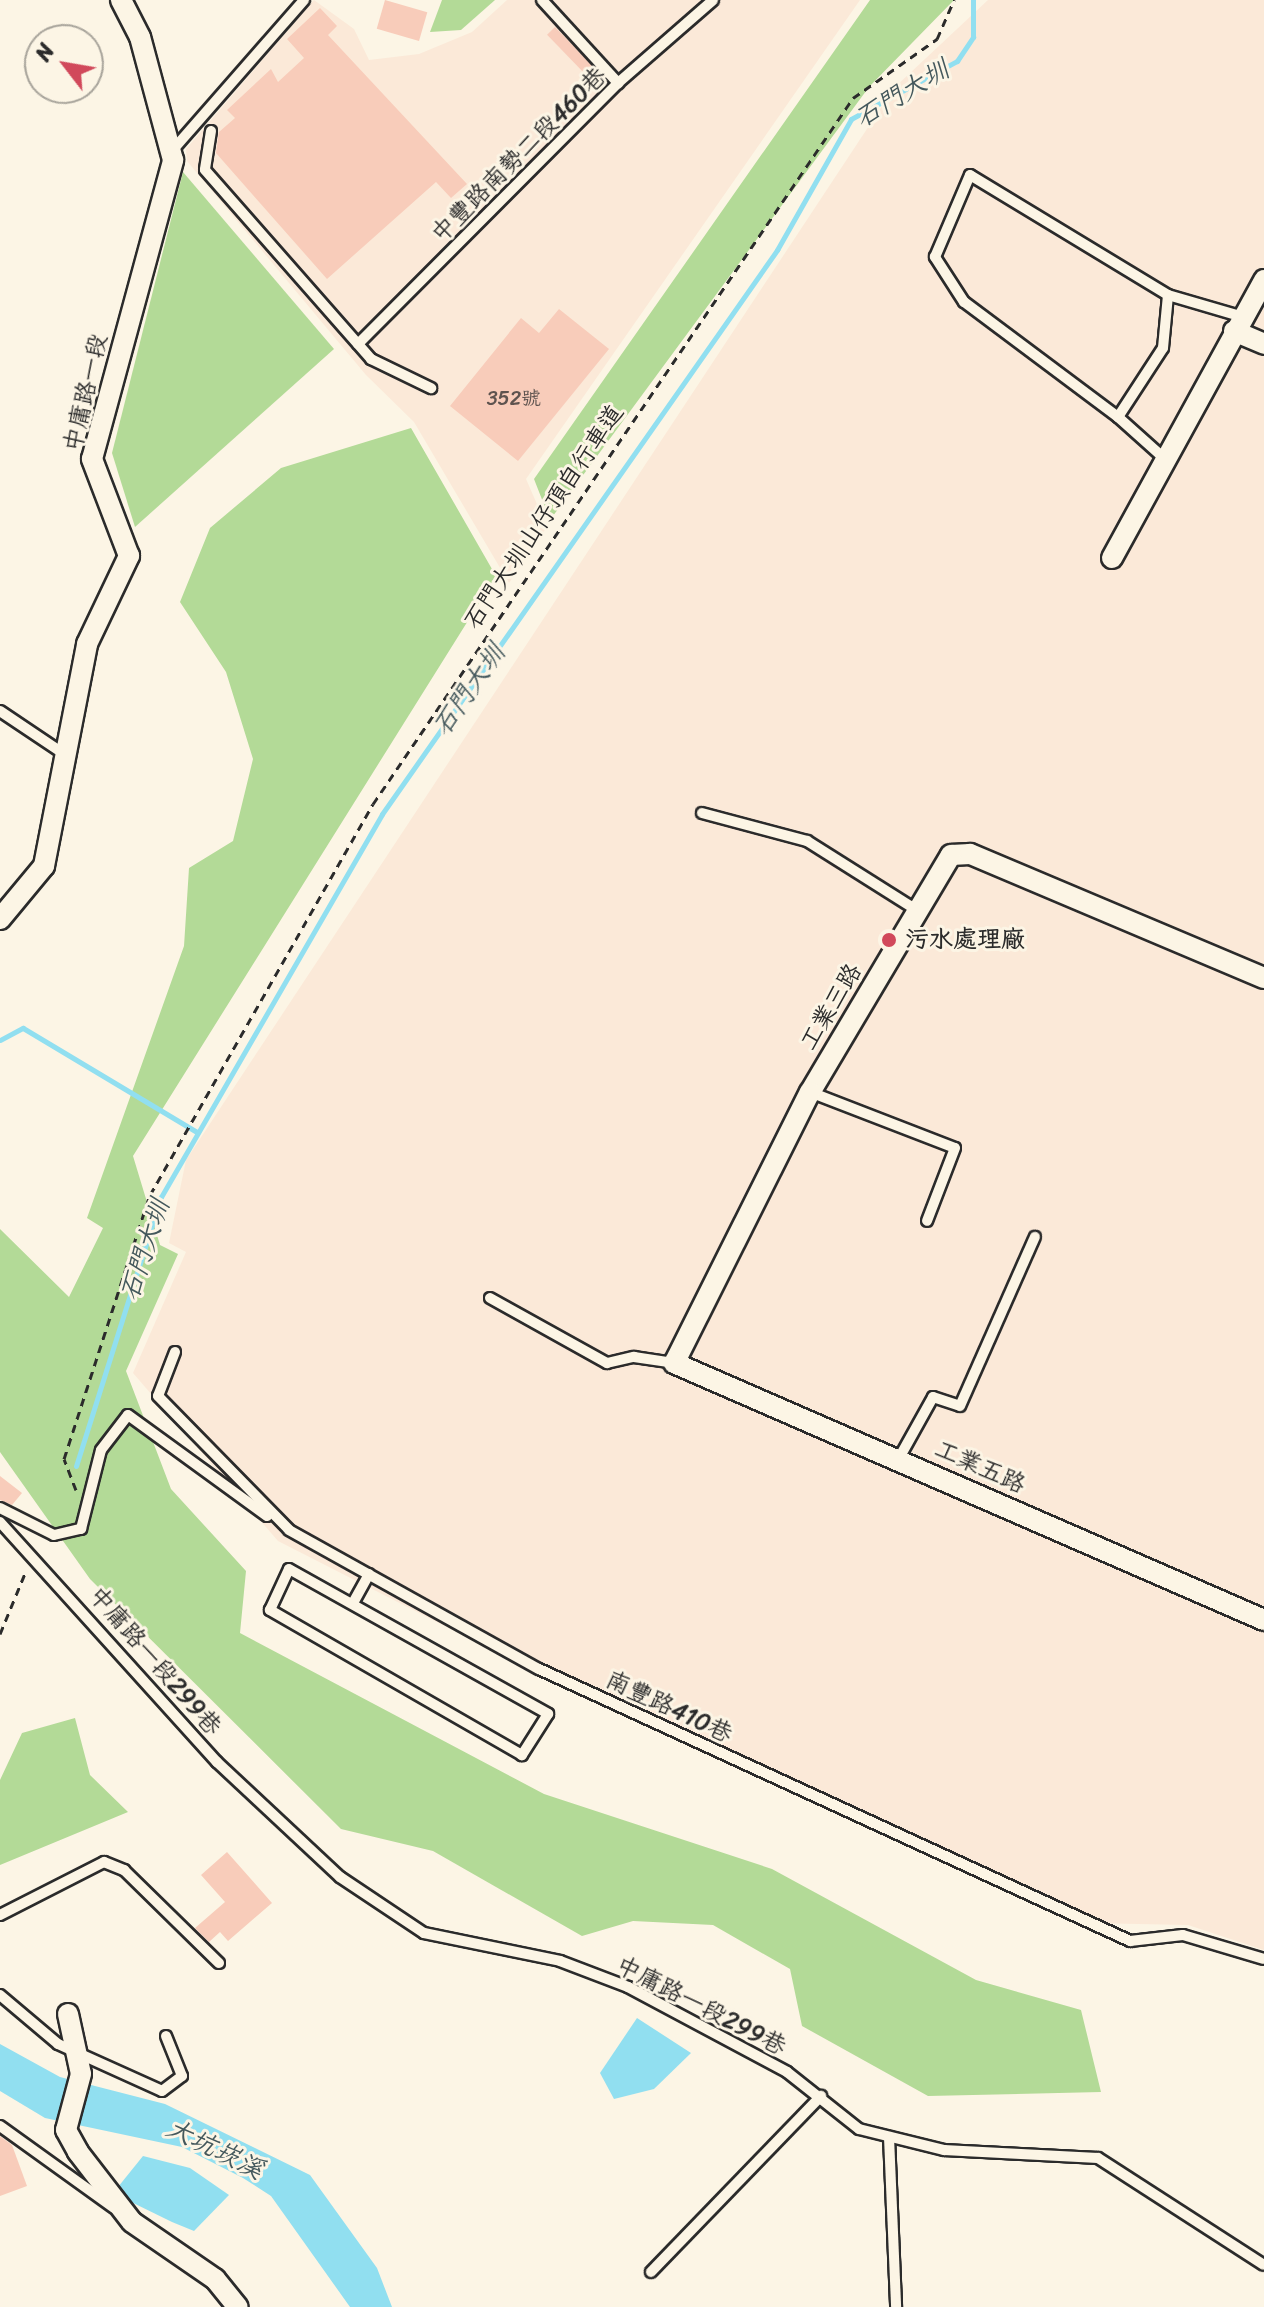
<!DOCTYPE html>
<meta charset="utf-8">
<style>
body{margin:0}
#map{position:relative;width:1264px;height:2307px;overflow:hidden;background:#fcf5e5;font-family:Sriracha,"LXGW WenKai TC",sans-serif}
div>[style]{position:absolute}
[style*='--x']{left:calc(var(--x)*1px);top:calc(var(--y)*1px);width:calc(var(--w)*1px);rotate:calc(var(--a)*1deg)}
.built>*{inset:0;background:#fbe9d8}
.green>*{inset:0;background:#b3da97}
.water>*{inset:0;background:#91dff0}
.stream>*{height:5px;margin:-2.5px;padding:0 2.5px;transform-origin:2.5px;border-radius:2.5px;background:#91dff0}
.building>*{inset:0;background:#f8ccba;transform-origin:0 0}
.path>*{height:3px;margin-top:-1.5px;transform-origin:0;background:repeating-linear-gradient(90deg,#2b2b2b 0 8px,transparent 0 14px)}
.roads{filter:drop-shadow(2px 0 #2b2b2b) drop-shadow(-2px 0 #2b2b2b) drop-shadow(0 2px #2b2b2b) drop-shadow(0 -2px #2b2b2b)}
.service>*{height:10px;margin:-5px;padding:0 5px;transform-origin:5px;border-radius:5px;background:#fcf5e5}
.minor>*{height:20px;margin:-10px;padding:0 10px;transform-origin:10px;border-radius:10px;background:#fcf5e5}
.dots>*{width:22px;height:22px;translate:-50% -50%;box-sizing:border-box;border:4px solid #fcf5e5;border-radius:50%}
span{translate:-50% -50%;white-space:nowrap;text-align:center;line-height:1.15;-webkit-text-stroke:6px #fcf5e5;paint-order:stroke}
.number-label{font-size:20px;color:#5e534f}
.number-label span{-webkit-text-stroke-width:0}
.street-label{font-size:24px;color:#2b2b2b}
.poi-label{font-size:24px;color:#2b2b2b;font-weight:700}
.left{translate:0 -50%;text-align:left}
.water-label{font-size:26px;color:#44585c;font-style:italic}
.north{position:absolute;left:24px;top:24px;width:80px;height:80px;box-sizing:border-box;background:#fcf5e5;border:2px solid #a8a49b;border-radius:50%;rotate:301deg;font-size:22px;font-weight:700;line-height:32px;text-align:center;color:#2b2b2b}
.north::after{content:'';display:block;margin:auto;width:28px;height:36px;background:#d1495b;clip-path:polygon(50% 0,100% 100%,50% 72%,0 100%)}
</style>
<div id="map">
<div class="built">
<i style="clip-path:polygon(314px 0,354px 29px,369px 60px,419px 54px,472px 32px,507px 0,860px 0,526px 479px,547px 527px,509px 583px,414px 422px,366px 375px,187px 161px,186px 149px)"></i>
<i style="clip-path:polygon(988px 0,1264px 0,1264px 1950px,1188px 1925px,1088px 1923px,580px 1695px,278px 1541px,133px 1373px,186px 1252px,169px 1243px,186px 1160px,894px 88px)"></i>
</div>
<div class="green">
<i style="clip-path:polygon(442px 0,495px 0,461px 30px,430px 32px)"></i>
<i style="clip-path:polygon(870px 0,954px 0,869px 87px,550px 520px,534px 479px)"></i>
<i style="clip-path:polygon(183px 172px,334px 349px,135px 527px,112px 453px)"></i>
<i style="clip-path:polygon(411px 428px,496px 576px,133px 1156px,160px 1245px,178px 1254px,126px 1371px,171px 1489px,246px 1571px,240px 1633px,544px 1794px,772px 1869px,976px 1980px,1081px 2010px,1101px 2092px,928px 2096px,802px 2026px,790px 1969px,713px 1925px,633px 1921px,582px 1936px,433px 1851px,341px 1829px,90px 1579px,0 1452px,0 1229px,69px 1297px,103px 1228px,87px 1218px,184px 946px,189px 868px,233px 841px,253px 759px,226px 672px,180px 602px,210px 528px,281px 468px)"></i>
<i style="clip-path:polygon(75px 1718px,90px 1775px,128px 1812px,0 1865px,0 1780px,22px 1733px)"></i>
</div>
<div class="water">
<i style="clip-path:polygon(637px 2018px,691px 2053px,654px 2089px,614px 2099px,600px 2073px)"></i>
<i style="clip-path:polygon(0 2044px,60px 2077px,165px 2104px,310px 2175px,377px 2268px,392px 2307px,350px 2307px,271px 2196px,243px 2178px,182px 2147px,45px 2118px,0 2091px)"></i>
<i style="clip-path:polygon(143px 2156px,190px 2168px,229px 2195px,194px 2231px,172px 2222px,123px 2198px,118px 2187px)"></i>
</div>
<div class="stream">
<i style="--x:0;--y:1040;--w:26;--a:-28"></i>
<i style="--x:23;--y:1028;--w:203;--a:30.9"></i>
<i style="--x:76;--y:1466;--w:282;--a:-72.5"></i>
<i style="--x:161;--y:1197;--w:442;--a:-60"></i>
<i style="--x:382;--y:814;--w:689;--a:-54.99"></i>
<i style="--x:777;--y:250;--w:150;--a:-60.5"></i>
<i style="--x:851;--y:119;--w:121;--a:-28.7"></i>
<i style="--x:957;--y:61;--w:29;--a:-56"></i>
<i style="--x:973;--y:37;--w:37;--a:-90"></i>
</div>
<div class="building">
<i style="left:385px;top:0;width:44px;height:30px;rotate:16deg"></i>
<i style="clip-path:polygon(320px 8px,337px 26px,328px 35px,467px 184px,451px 198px,436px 182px,327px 279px,216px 153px,219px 132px,235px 118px,227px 110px,271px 69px,278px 82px,304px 58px,287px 39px)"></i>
<i style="left:555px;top:27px;width:62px;height:11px;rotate:46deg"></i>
<i style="clip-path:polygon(559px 309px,609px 349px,518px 461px,450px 406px,521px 318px,539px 333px)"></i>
<i style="clip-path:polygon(0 1476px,22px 1493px,12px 1505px,0 1500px)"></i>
<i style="clip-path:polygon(227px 1852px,272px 1903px,228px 1941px,220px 1932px,209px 1942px,195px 1928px,225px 1902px,201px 1875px)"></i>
<i style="clip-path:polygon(0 2136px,12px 2145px,27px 2186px,0 2196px)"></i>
</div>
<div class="path">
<i style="--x:76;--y:1490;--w:33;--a:-111"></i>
<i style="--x:64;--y:1459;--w:278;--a:-72"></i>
<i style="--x:150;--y:1195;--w:450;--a:-60.3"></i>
<i style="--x:373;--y:804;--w:854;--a:-55.79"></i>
<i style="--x:853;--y:98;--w:103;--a:-35.1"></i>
<i style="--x:937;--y:39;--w:43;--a:-66.4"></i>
<i style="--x:0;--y:1634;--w:68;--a:-67.6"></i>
</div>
<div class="roads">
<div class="service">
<i style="--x:542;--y:0;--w:113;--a:47.5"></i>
<i style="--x:211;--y:131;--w:39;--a:99"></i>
<i style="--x:205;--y:170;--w:252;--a:48.7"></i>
<i style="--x:371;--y:359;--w:67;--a:25.8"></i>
<i style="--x:171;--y:152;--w:202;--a:-48.8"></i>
<i style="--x:358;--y:344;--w:368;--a:-45.1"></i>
<i style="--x:618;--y:83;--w:126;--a:-41.1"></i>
<i style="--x:1118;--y:417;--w:192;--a:-143.2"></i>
<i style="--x:964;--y:302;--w:54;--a:-122.8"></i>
<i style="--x:935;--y:257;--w:89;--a:-66.9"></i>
<i style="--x:970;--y:175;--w:232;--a:31.2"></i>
<i style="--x:1165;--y:459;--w:63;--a:-138.2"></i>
<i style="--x:1118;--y:417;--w:82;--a:-56.9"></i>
<i style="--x:1163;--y:348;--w:53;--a:-84.6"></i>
<i style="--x:1168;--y:295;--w:78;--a:16.3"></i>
<i style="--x:0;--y:711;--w:77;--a:33.9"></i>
<i style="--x:702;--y:813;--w:109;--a:14.9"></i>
<i style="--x:807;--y:841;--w:131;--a:32.2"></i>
<i style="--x:810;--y:1092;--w:155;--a:21.1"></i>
<i style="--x:955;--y:1148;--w:78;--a:111"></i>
<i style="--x:490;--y:1298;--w:134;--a:29.1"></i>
<i style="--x:607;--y:1363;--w:28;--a:-13"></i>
<i style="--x:634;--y:1357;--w:40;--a:8.5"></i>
<i style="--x:175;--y:1352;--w:47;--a:111.1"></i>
<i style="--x:158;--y:1396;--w:187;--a:45.6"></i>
<i style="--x:289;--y:1530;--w:286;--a:29.1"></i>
<i style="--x:539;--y:1669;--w:651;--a:24.71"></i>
<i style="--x:1130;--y:1941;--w:53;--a:-6.5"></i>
<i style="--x:1183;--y:1935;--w:84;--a:16.5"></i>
<i style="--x:898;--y:1460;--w:72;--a:-60.9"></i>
<i style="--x:933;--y:1397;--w:28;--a:18"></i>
<i style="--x:960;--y:1406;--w:185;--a:-66.1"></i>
<i style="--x:0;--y:1508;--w:60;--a:26.6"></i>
<i style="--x:54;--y:1535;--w:28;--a:-13"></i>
<i style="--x:81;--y:1529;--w:81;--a:-75.8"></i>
<i style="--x:101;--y:1450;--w:44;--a:-52.4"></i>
<i style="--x:128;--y:1415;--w:172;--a:36"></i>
<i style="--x:0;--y:1522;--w:324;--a:47.9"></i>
<i style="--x:217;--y:1762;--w:168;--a:43.1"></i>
<i style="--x:340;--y:1877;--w:101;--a:33.7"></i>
<i style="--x:424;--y:1933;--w:139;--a:11.6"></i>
<i style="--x:560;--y:1961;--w:73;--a:20.9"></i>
<i style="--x:628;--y:1987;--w:180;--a:28.1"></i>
<i style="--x:787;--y:2072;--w:92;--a:38.4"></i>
<i style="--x:859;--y:2129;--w:88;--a:13.9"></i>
<i style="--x:944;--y:2150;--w:154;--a:3"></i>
<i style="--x:1098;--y:2158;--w:197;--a:32.8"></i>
<i style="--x:289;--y:1569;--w:297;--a:29.2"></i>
<i style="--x:548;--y:1714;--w:49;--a:122.4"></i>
<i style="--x:522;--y:1755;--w:291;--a:-150.1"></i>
<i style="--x:270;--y:1610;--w:45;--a:-65.1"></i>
<i style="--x:353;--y:1603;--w:33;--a:-61"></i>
<i style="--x:0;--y:1915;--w:117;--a:-27"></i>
<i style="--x:104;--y:1862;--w:22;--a:22"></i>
<i style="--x:124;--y:1870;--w:133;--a:44.4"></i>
<i style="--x:0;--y:1995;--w:76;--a:40.2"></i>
<i style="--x:58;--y:2044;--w:114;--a:24.3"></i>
<i style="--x:162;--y:2091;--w:25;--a:-37"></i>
<i style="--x:182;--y:2076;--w:43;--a:-111.8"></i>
<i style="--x:0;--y:2126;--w:140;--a:35.7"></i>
<i style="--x:889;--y:2137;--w:170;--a:87.6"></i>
<i style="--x:651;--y:2272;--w:245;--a:-46"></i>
</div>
<div class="minor">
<i style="--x:1234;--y:331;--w:33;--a:23"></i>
<i style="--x:1112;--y:558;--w:317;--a:-61.3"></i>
<i style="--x:0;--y:919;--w:69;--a:-50.3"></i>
<i style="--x:44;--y:866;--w:226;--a:-79"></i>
<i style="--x:87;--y:644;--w:98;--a:-64.5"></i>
<i style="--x:129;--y:556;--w:104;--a:-110.9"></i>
<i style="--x:92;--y:459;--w:310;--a:-74.8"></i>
<i style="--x:173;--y:160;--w:127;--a:-105"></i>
<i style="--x:140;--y:37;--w:42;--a:-117.2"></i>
<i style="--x:1264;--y:978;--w:319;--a:-157.1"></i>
<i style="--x:970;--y:854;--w:19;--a:177"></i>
<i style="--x:951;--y:855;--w:276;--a:120.7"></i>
<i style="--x:810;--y:1092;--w:303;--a:116.6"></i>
<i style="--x:674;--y:1363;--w:644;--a:23.54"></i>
<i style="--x:68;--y:2014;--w:61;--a:77.8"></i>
<i style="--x:81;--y:2074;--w:58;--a:105"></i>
<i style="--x:66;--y:2130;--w:25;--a:61"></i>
<i style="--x:78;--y:2152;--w:88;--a:52.4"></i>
<i style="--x:132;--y:2222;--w:101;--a:34.5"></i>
<i style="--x:215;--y:2279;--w:36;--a:51"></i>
</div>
</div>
<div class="dots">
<i style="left:889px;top:940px;background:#d1495b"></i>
</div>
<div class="number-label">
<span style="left:514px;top:398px">352號</span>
</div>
<div class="street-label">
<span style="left:519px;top:155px;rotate:-45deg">中豐路南勢二段460巷</span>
<span style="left:86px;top:393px;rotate:-77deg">中庸路一段</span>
<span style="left:544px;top:517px;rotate:-56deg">石門大圳山仔頂自行車道</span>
<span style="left:831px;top:1007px;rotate:-59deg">工業三路</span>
<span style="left:980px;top:1467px;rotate:24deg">工業五路</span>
<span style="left:155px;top:1661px;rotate:49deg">中庸路一段299巷</span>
<span style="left:669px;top:1707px;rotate:25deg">南豐路410巷</span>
<span style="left:701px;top:2006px;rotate:27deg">中庸路一段299巷</span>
</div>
<div class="poi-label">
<span class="left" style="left:905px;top:940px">污水處理廠</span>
</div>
<div class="water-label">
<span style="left:902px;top:94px;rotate:-31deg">石門大圳</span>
<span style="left:469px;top:690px;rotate:-55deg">石門大圳</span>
<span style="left:145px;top:1250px;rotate:-72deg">石門大圳</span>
<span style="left:215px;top:2149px;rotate:26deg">大坑崁溪</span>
</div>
<div class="north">N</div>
</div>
